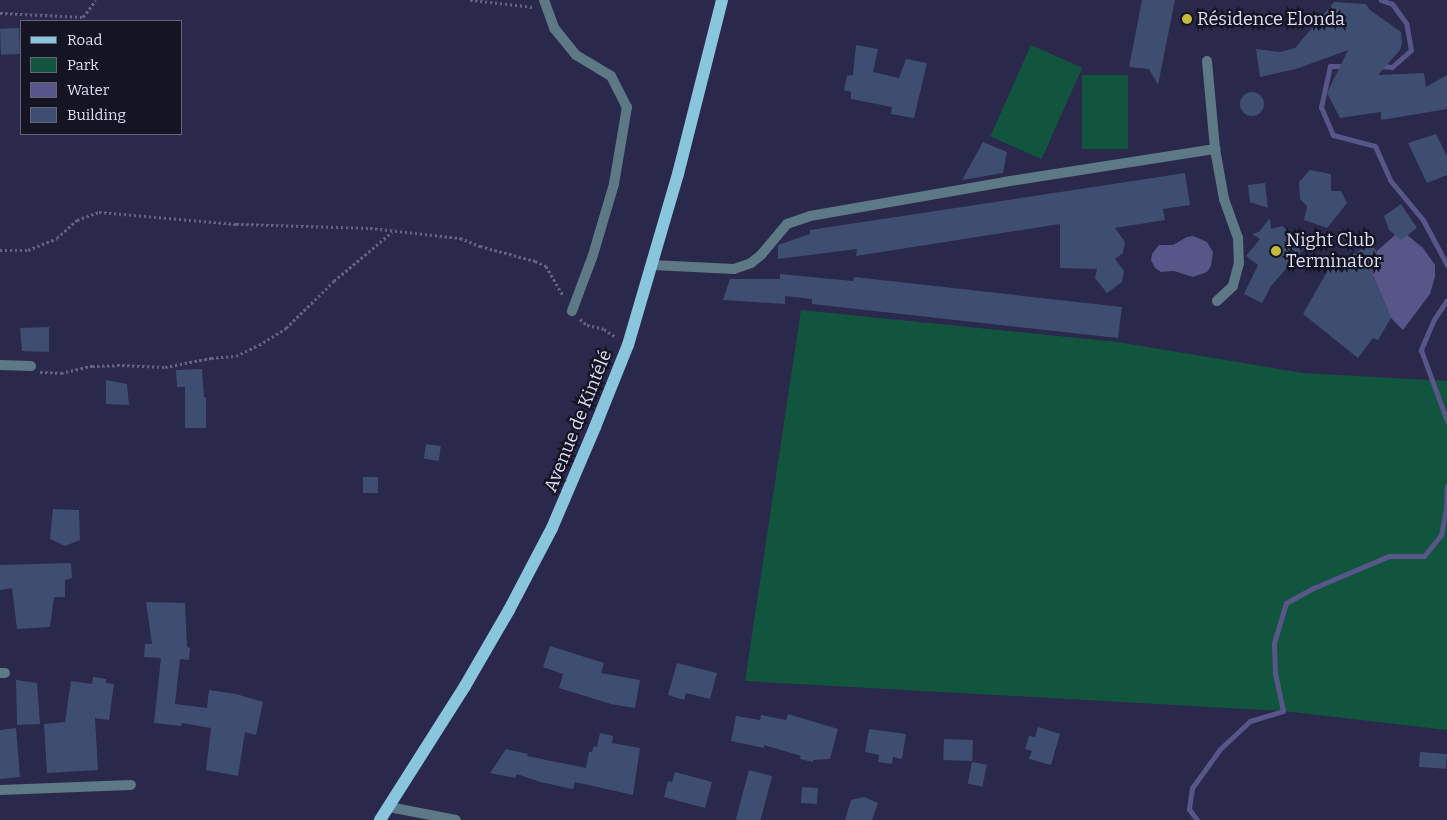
<!DOCTYPE html>
<meta charset="utf-8">
<style>
body{margin:0}
#map{position:relative;width:1447px;height:820px;overflow:hidden;background:#2a284b;font-family:Bitter,serif}
div>[style]{position:absolute}
[style*='--x']{left:calc(var(--x)*1px);top:calc(var(--y)*1px);width:calc(var(--w)*1px);rotate:calc(var(--a)*1deg)}
.green>*{inset:0;background:#11553e;transform-origin:0 0}
.water>*{inset:0;background:#585589}
.stream>*{height:5px;margin:-2.5px;padding:0 2.5px;transform-origin:2.5px;border-radius:2.5px;background:#585589}
.building>*{inset:0;background:#3e4e71;transform-origin:0 0}
.round{border-radius:50%}
.path>*{height:3px;margin-top:-1.5px;transform-origin:0;background:repeating-linear-gradient(90deg,#646282 0 2.5px,transparent 0 5px)}
.service>*{height:10px;margin:-5px;padding:0 5px;transform-origin:5px;border-radius:5px;background:#5d7985}
.minor>*{height:10px;margin:-5px;padding:0 5px;transform-origin:5px;border-radius:5px;background:#5d7985}
.primary>*{height:12px;margin:-6px;padding:0 6px;transform-origin:6px;border-radius:6px;background:#89c5dd}
.dots>*{width:14px;height:14px;translate:-50% -50%;box-sizing:border-box;border:2px solid #141423;border-radius:50%}
span{translate:-50% -50%;white-space:nowrap;text-align:center;line-height:1.15;-webkit-text-stroke:4.5px #141423;paint-order:stroke}
.poi-label{font-size:18px;color:#dfdff6}
.left{translate:0 -50%;text-align:left}
.street-label{font-size:18px;color:#dfdff6}
.legend{position:absolute;left:20px;top:20px;width:162px;height:115px;box-sizing:border-box;background:#141423;border:1px solid #656577;margin:0;padding:6px 9px;list-style:none;font-size:15px;color:#dfdff6}
.legend li{display:flex;align-items:center;gap:10px;height:25px}
.legend b{width:25px;border:1px solid #656577}
</style>
<div id="map">
<div class="green">
<i style="left:1031px;top:45px;width:56px;height:100px;rotate:24deg"></i>
<i style="left:1082px;top:75px;width:46px;height:74px"></i>
<i style="clip-path:polygon(801px 310px,1118px 342px,1303px 373px,1447px 381px,1447px 730px,1283px 711px,745px 681px)"></i>
</div>
<div class="water">
<i style="clip-path:polygon(1395px 235px,1407px 235px,1423px 248px,1435px 265px,1435px 277px,1430px 294px,1403px 330px,1391px 318px,1372px 273px,1377px 251px)"></i>
<i style="clip-path:polygon(1193px 236px,1207px 242px,1213px 252px,1211px 266px,1207px 272px,1193px 277px,1174px 271px,1161px 272px,1155px 268px,1151px 260px,1152px 254px,1159px 245px,1173px 245px,1187px 237px)"></i>
</div>
<div class="stream">
<i style="--x:1346;--y:66;--w:16;--a:180"></i>
<i style="--x:1330;--y:66;--w:42;--a:102.4"></i>
<i style="--x:1321;--y:107;--w:30;--a:67"></i>
<i style="--x:1333;--y:135;--w:43;--a:14.7"></i>
<i style="--x:1375;--y:146;--w:37;--a:66"></i>
<i style="--x:1390;--y:180;--w:52;--a:50.5"></i>
<i style="--x:1423;--y:220;--w:51;--a:61.9"></i>
<i style="--x:1379;--y:66;--w:13;--a:4"></i>
<i style="--x:1392;--y:67;--w:25;--a:-42"></i>
<i style="--x:1411;--y:50;--w:27;--a:-100"></i>
<i style="--x:1406;--y:23;--w:24;--a:-126"></i>
<i style="--x:1392;--y:4;--w:12;--a:-160"></i>
<i style="--x:1447;--y:300;--w:23;--a:124"></i>
<i style="--x:1434;--y:319;--w:34;--a:113"></i>
<i style="--x:1421;--y:350;--w:76;--a:69.9"></i>
<i style="--x:1197;--y:820;--w:14;--a:-126"></i>
<i style="--x:1189;--y:809;--w:21;--a:-82"></i>
<i style="--x:1192;--y:788;--w:48;--a:-54.3"></i>
<i style="--x:1220;--y:749;--w:41;--a:-43"></i>
<i style="--x:1250;--y:721;--w:34;--a:-17"></i>
<i style="--x:1283;--y:711;--w:38;--a:-102"></i>
<i style="--x:1275;--y:674;--w:31;--a:-92"></i>
<i style="--x:1274;--y:643;--w:42;--a:-73.3"></i>
<i style="--x:1286;--y:603;--w:29;--a:-29"></i>
<i style="--x:1311;--y:589;--w:85;--a:-22.9"></i>
<i style="--x:1389;--y:556;--w:35;--a:0"></i>
<i style="--x:1424;--y:556;--w:27;--a:-51"></i>
<i style="--x:1441;--y:535;--w:26;--a:-79"></i>
<i style="--x:1446;--y:509;--w:23;--a:-88"></i>
</div>
<div class="building">
<i style="clip-path:polygon(1142px 0,1175px 0,1158px 85px,1149px 69px,1129px 67px)"></i>
<i style="clip-path:polygon(1334px 2px,1366px 4px,1370px 10px,1401px 32px,1402px 43px,1400px 50px,1378px 75px,1424px 73px,1426px 87px,1447px 75px,1447px 109px,1381px 120px,1381px 112px,1340px 118px,1327px 93px,1348px 50px,1296px 69px,1260px 77px,1256px 49px,1280px 52px,1295px 48px)"></i>
<i style="left:19px;top:28px;width:26px;height:19px;rotate:88deg"></i>
<i style="clip-path:polygon(856px 45px,878px 49px,873px 72px,899px 78px,906px 59px,927px 63px,914px 118px,891px 114px,892px 107px,851px 99px,851px 92px,844px 90px,847px 76px,853px 75px)"></i>
<i class="round" style="left:1240px;top:92px;width:24px;height:24px"></i>
<i style="clip-path:polygon(1436px 134px,1447px 156px,1447px 175px,1427px 183px,1408px 143px)"></i>
<i style="clip-path:polygon(983px 142px,1007px 152px,1003px 173px,962px 180px)"></i>
<i style="clip-path:polygon(1310px 170px,1331px 174px,1331px 191px,1341px 191px,1347px 203px,1327px 228px,1304px 220px,1307px 206px,1300px 199px,1299px 182px)"></i>
<i style="clip-path:polygon(1185px 173px,1190px 205px,1163px 209px,1165px 220px,1115px 228px,1125px 242px,1123px 253px,1115px 259px,1124px 271px,1122px 282px,1107px 293px,1095px 278px,1097px 269px,1060px 268px,1060px 224px,856px 256px,857px 249px,778px 259px,778px 245px,810px 234px,810px 230px)"></i>
<i style="clip-path:polygon(1265px 183px,1268px 208px,1250px 202px,1248px 185px)"></i>
<i style="clip-path:polygon(1401px 204px,1417px 228px,1401px 240px,1389px 230px,1384px 216px)"></i>
<i style="clip-path:polygon(1270px 218px,1271px 229px,1282px 226px,1307px 245px,1271px 286px,1262px 303px,1244px 294px,1258px 265px,1246px 256px,1260px 239px,1252px 234px,1259px 232px)"></i>
<i style="clip-path:polygon(1370px 244px,1377px 251px,1372px 273px,1391px 318px,1378px 340px,1373px 338px,1358px 358px,1303px 314px,1328px 270px)"></i>
<i style="clip-path:polygon(780px 274px,853px 281px,854px 277px,1122px 307px,1118px 338px,812px 304px,812px 299px,785px 296px,785px 304px,723px 300px,730px 279px,780px 279px)"></i>
<i style="clip-path:polygon(49px 327px,49px 352px,22px 351px,20px 328px)"></i>
<i style="clip-path:polygon(202px 369px,204px 397px,206px 397px,206px 428px,185px 428px,185px 387px,177px 387px,176px 370px)"></i>
<i style="clip-path:polygon(106px 380px,127px 384px,129px 405px,106px 404px)"></i>
<i style="left:426px;top:444px;width:15px;height:15px;rotate:8deg"></i>
<i style="left:363px;top:477px;width:15px;height:16px"></i>
<i style="clip-path:polygon(53px 509px,79px 510px,80px 540px,65px 546px,50px 539px)"></i>
<i style="clip-path:polygon(71px 563px,72px 578px,65px 580px,65px 597px,54px 597px,50px 627px,17px 629px,12px 588px,0 590px,0 565px)"></i>
<i style="clip-path:polygon(146px 602px,185px 603px,187px 647px,190px 648px,189px 660px,180px 659px,175px 704px,207px 708px,209px 690px,236px 694px,263px 702px,256px 735px,245px 732px,238px 776px,206px 770px,211px 728px,182px 723px,181px 726px,154px 723px,161px 658px,144px 657px,145px 644px,152px 644px)"></i>
<i style="clip-path:polygon(550px 646px,604px 663px,601px 673px,640px 680px,635px 708px,611px 704px,559px 688px,563px 674px,543px 667px)"></i>
<i style="clip-path:polygon(677px 663px,717px 673px,710px 699px,686px 693px,684px 700px,668px 695px)"></i>
<i style="clip-path:polygon(93px 677px,106px 679px,106px 683px,114px 684px,109px 720px,95px 718px,98px 770px,47px 773px,44px 724px,65px 722px,71px 681px,92px 684px)"></i>
<i style="clip-path:polygon(16px 680px,37px 683px,40px 724px,17px 725px)"></i>
<i style="clip-path:polygon(788px 714px,838px 729px,830px 759px,813px 760px,813px 762px,800px 759px,801px 756px,764px 745px,764px 748px,731px 741px,736px 716px,760px 720px,761px 715px,786px 720px)"></i>
<i style="clip-path:polygon(1038px 727px,1060px 734px,1051px 765px,1029px 759px,1032px 751px,1025px 749px,1029px 736px,1035px 737px)"></i>
<i style="clip-path:polygon(16px 728px,20px 777px,0 779px,0 730px)"></i>
<i style="clip-path:polygon(869px 729px,906px 734px,902px 759px,893px 757px,892px 764px,878px 762px,879px 755px,865px 752px)"></i>
<i style="clip-path:polygon(600px 733px,613px 736px,612px 743px,640px 748px,633px 795px,575px 782px,573px 789px,540px 782px,517px 774px,515px 778px,490px 773px,506px 749px,528px 754px,527px 756px,586px 768px,589px 752px,592px 752px,594px 746px,597px 747px)"></i>
<i style="left:944px;top:739px;width:29px;height:21px;rotate:2deg"></i>
<i style="left:1420px;top:752px;width:27px;height:15px;rotate:4deg"></i>
<i style="left:972px;top:762px;width:15px;height:22px;rotate:11deg"></i>
<i style="left:749px;top:770px;width:24px;height:51px;rotate:15deg"></i>
<i style="clip-path:polygon(675px 772px,712px 782px,705px 808px,664px 797px,668px 781px,672px 782px)"></i>
<i style="left:802px;top:787px;width:16px;height:16px;rotate:4deg"></i>
<i style="clip-path:polygon(864px 797px,878px 803px,872px 820px,845px 820px,851px 800px)"></i>
</div>
<div class="path">
<i style="--x:470;--y:0;--w:64;--a:6.2"></i>
<i style="--x:0;--y:13;--w:83;--a:2.8"></i>
<i style="--x:83;--y:17;--w:21;--a:-53"></i>
<i style="--x:0;--y:250;--w:28;--a:0"></i>
<i style="--x:28;--y:250;--w:31;--a:-22"></i>
<i style="--x:57;--y:238;--w:27;--a:-42"></i>
<i style="--x:77;--y:220;--w:23;--a:-20"></i>
<i style="--x:99;--y:212;--w:138;--a:5"></i>
<i style="--x:236;--y:224;--w:134;--a:1.7"></i>
<i style="--x:370;--y:228;--w:91;--a:6.3"></i>
<i style="--x:460;--y:238;--w:22;--a:22"></i>
<i style="--x:480;--y:246;--w:57;--a:15.3"></i>
<i style="--x:535;--y:261;--w:12;--a:24"></i>
<i style="--x:546;--y:266;--w:34;--a:60"></i>
<i style="--x:580;--y:319;--w:9;--a:41"></i>
<i style="--x:587;--y:325;--w:17;--a:13"></i>
<i style="--x:604;--y:329;--w:14;--a:34"></i>
<i style="--x:40;--y:372;--w:21;--a:3"></i>
<i style="--x:61;--y:373;--w:32;--a:-13"></i>
<i style="--x:92;--y:366;--w:25;--a:-2"></i>
<i style="--x:117;--y:365;--w:48;--a:2.4"></i>
<i style="--x:165;--y:367;--w:47;--a:-11.1"></i>
<i style="--x:211;--y:358;--w:25;--a:-5"></i>
<i style="--x:236;--y:356;--w:25;--a:-26"></i>
<i style="--x:259;--y:345;--w:32;--a:-32"></i>
<i style="--x:286;--y:328;--w:67;--a:-44.4"></i>
<i style="--x:334;--y:281;--w:76;--a:-40.2"></i>
</div>
<div class="service">
<i style="--x:544;--y:0;--w:30;--a:70"></i>
<i style="--x:554;--y:28;--w:35;--a:51"></i>
<i style="--x:576;--y:55;--w:41;--a:31"></i>
<i style="--x:611;--y:76;--w:35;--a:63"></i>
<i style="--x:627;--y:107;--w:78;--a:99.6"></i>
<i style="--x:614;--y:184;--w:74;--a:106.5"></i>
<i style="--x:593;--y:255;--w:60;--a:110.6"></i>
<i style="--x:1207;--y:61;--w:88;--a:84.8"></i>
<i style="--x:1215;--y:149;--w:51;--a:79.8"></i>
<i style="--x:1224;--y:199;--w:41;--a:70.3"></i>
<i style="--x:1238;--y:238;--w:25;--a:88"></i>
<i style="--x:1239;--y:263;--w:24;--a:105"></i>
<i style="--x:1233;--y:286;--w:22;--a:137"></i>
<i style="--x:652;--y:265;--w:82;--a:2.8"></i>
<i style="--x:734;--y:269;--w:18;--a:-19"></i>
<i style="--x:751;--y:263;--w:13;--a:-39"></i>
<i style="--x:761;--y:255;--w:40;--a:-50"></i>
<i style="--x:787;--y:224;--w:24;--a:-19"></i>
<i style="--x:810;--y:216;--w:197;--a:-9.9"></i>
<i style="--x:1004;--y:182;--w:214;--a:-8.9"></i>
<i style="--x:0;--y:673;--w:5;--a:0"></i>
<i style="--x:0;--y:790;--w:131;--a:-2.2"></i>
<i style="--x:389;--y:807;--w:68;--a:11"></i>
</div>
<div class="minor">
<i style="--x:0;--y:365;--w:31;--a:2"></i>
</div>
<div class="primary">
<i style="--x:380;--y:820;--w:159;--a:-57.6"></i>
<i style="--x:465;--y:686;--w:88;--a:-59.9"></i>
<i style="--x:509;--y:610;--w:93;--a:-62.3"></i>
<i style="--x:552;--y:528;--w:110;--a:-66.9"></i>
<i style="--x:595;--y:427;--w:88;--a:-68.1"></i>
<i style="--x:628;--y:345;--w:178;--a:-73.7"></i>
<i style="--x:678;--y:174;--w:179;--a:-75.8"></i>
</div>
<div class="dots">
<i style="left:1187px;top:19px;background:#c6bc3c"></i>
<i style="left:1276px;top:251px;background:#c6bc3c"></i>
</div>
<div class="poi-label">
<span class="left" style="left:1197px;top:19px">Résidence Elonda</span>
<span class="left" style="left:1286px;top:251px">Night Club<br>Terminator</span>
</div>
<div class="street-label">
<span style="left:578px;top:421px;rotate:-68deg">Avenue de Kintélé</span>
</div>
<ul class="legend">
<li><b style="height:6px;background:#89c5dd"></b>Road</li>
<li><b style="height:14px;background:#11553e"></b>Park</li>
<li><b style="height:14px;background:#585589"></b>Water</li>
<li><b style="height:14px;background:#3e4e71"></b>Building</li>
</ul>
</div>
